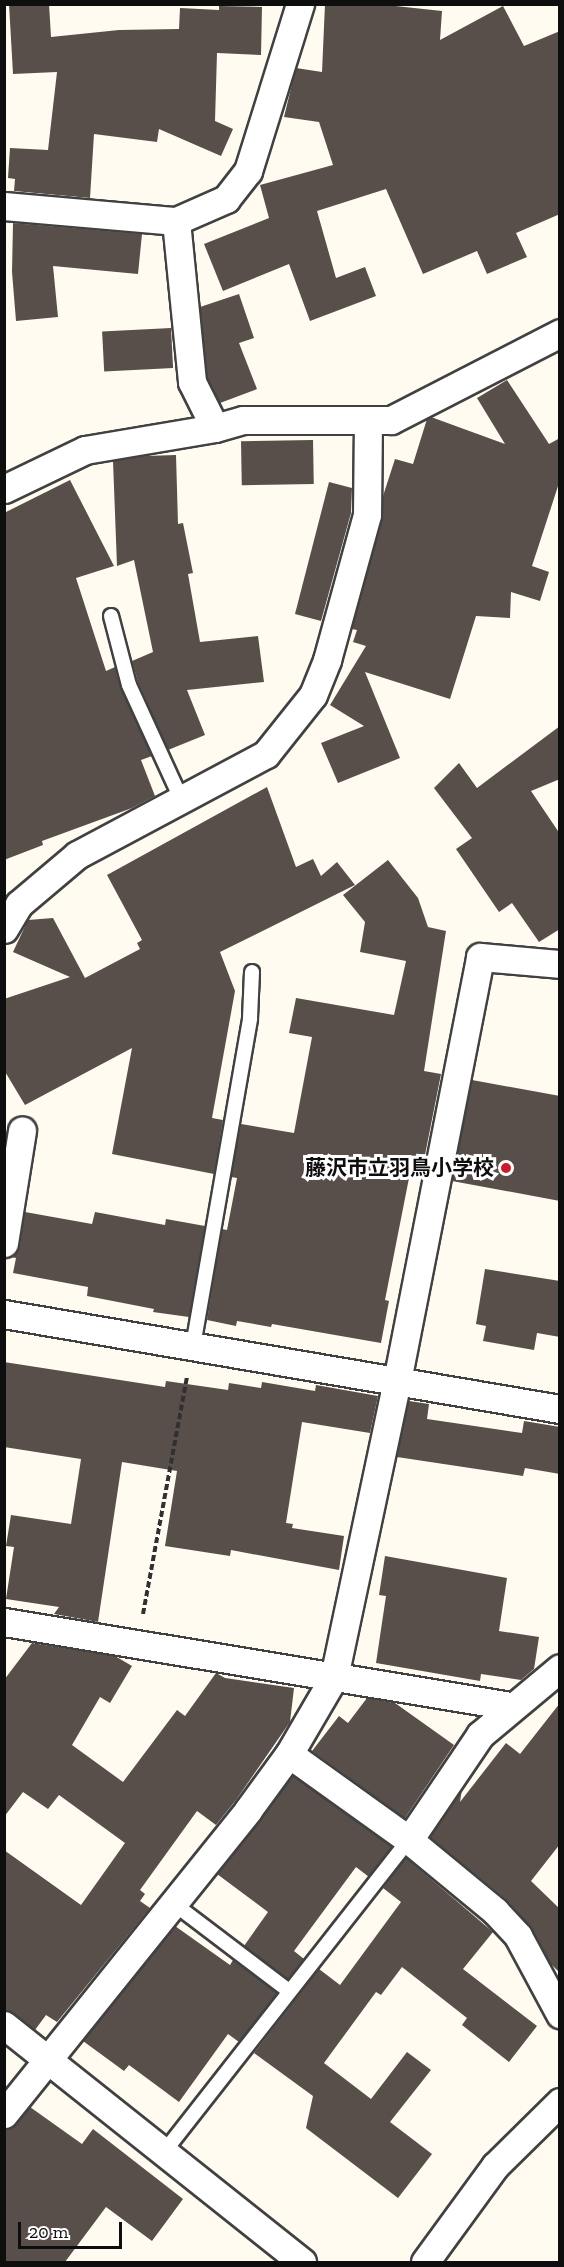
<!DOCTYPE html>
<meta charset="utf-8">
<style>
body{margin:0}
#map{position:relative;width:564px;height:2267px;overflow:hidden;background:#fffbf0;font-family:"Zilla Slab","Noto Sans JP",serif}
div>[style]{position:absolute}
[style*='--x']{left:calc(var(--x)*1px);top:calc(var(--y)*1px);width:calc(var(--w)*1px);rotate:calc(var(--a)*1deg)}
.building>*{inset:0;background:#584f4a;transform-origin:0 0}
.path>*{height:4px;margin-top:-2px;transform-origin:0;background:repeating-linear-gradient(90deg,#303030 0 6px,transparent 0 9px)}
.roads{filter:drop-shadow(2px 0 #414141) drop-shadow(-2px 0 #414141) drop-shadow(0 2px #414141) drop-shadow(0 -2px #414141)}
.service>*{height:14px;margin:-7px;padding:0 7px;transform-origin:7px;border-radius:7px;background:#fff}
.minor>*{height:27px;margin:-13.5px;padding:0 13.5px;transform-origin:13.5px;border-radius:13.5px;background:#fff}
.dots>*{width:16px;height:16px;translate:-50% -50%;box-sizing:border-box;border:3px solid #fff;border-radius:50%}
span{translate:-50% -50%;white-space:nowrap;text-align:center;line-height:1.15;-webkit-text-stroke:6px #fff;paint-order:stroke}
.poi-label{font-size:21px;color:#0e0e0e;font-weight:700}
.right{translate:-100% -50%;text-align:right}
.frame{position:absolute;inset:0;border:6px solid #0e0e0e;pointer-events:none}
.scale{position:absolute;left:18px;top:2222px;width:104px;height:27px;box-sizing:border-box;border:3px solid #0e0e0e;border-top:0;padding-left:8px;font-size:18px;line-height:21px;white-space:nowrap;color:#0e0e0e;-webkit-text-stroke:4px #fff;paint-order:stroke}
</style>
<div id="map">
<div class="building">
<i style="clip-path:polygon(9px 4px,49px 4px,51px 37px,119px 30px,179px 29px,180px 8px,219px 10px,219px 6px,262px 7px,261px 55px,217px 53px,215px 121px,233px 129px,221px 156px,159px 129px,157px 142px,94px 134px,90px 198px,14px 191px,15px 179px,8px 178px,10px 148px,48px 150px,57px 72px,13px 74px)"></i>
<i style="clip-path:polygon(325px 4px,377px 4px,442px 11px,440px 40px,503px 6px,524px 46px,560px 31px,560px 214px,516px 233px,527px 257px,487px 274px,477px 251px,423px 274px,386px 189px,317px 211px,336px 278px,365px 267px,376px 296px,310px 321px,289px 264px,223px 291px,204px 244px,269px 218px,260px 185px,333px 165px,319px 122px,284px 117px,296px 68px,322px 72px)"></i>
<i style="clip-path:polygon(13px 223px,142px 234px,138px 274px,53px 266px,58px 317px,16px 321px,12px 272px)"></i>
<i style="clip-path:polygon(239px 294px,254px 338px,239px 343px,257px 389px,220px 403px,207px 377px,200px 307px)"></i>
<i style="left:171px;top:328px;width:40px;height:69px;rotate:87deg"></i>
<i style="clip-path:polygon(507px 380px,549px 444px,560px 438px,560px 480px,532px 566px,549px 572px,540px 601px,511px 592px,510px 618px,476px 616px,450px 699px,365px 672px,400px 758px,338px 783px,321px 743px,364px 726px,330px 705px,366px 646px,353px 642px,357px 630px,352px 629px,382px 519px,383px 496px,395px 459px,413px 464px,427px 419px,431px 417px,505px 444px,477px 398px)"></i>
<i style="left:313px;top:440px;width:44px;height:72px;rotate:89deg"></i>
<i style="clip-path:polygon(176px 455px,178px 524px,183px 523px,193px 573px,188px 574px,200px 642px,258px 636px,264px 682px,187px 690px,205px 735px,168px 750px,138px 682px,132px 661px,153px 652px,134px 560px,117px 566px,113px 461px,145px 456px)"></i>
<i style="clip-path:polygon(70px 480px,114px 566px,76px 578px,106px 671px,115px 667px,121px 689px,152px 756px,141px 760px,155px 796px,132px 808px,42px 841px,43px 845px,4px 860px,4px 513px)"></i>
<i style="clip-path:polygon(329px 482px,352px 488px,351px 513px,321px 621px,295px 614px)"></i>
<i style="clip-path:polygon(560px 726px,560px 779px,531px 791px,560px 834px,560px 929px,539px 942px,512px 903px,499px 912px,456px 849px,472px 838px,434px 788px,459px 763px,477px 788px)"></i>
<i style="clip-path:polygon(267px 787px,296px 867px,313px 859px,321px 876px,337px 862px,355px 885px,220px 952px,235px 991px,212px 1118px,223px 1120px,214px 1174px,112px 1154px,132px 1048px,25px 1105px,4px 1070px,4px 999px,70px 977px,13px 952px,28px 920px,53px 918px,85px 978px,140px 949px,137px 943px,142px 940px,107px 875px)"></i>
<i style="clip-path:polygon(388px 860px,418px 898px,428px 927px,446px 931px,424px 1071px,441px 1074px,421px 1175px,410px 1173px,385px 1300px,389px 1301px,381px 1343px,272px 1324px,271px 1327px,237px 1321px,236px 1326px,207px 1320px,222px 1229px,227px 1230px,237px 1178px,231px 1177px,241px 1124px,294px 1133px,312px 1037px,289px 1033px,296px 998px,394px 1015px,406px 961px,360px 952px,365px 922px,343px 895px)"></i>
<i style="clip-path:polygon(472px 1080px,560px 1096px,560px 1201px,452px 1181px)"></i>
<i style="clip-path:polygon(25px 1212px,92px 1224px,95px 1212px,165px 1225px,166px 1219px,205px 1226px,189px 1317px,153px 1312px,154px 1309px,87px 1296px,88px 1287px,13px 1273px,16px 1258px,11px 1257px,20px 1245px)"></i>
<i style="clip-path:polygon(485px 1269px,560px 1281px,560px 1337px,537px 1333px,534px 1350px,483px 1341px,486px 1326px,476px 1324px)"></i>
<i style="clip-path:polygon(4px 1362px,165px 1387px,166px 1381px,228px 1390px,229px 1383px,261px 1388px,262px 1382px,315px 1391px,316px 1385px,378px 1396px,370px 1433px,302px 1422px,286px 1523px,293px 1524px,292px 1528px,344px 1536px,339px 1570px,231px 1550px,230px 1556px,165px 1546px,177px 1471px,122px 1462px,98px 1622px,54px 1614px,59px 1607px,6px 1599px,14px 1547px,6px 1546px,11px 1515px,71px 1524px,81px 1459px,4px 1447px)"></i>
<i style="clip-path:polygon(409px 1401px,429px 1404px,427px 1419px,522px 1433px,524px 1421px,560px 1427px,560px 1474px,525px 1468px,523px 1476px,397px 1457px)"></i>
<i style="clip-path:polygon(385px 1556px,507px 1578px,499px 1631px,539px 1637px,534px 1669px,521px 1680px,481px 1674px,480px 1681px,376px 1663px,386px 1596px,379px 1595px)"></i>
<i style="clip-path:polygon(32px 1643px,115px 1656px,132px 1666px,110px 1703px,100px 1697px,72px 1745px,123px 1782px,177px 1710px,185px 1716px,216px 1673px,225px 1678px,294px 1688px,290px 1722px,236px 1800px,216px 1825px,197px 1811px,140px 1890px,145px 1894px,140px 1901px,150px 1908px,57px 2022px,46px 2015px,35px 2030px,14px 2013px,4px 2010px,4px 1850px,81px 1905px,125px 1843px,59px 1795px,48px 1809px,23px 1792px,4px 1817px,4px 1680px)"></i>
<i style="clip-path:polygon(367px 1698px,395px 1703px,454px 1745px,405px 1818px,312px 1751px,339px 1716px,348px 1723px)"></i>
<i style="clip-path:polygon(560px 1703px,560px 1844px,531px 1881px,560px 1909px,560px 1973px,551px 1964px,530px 1926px,507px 1900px,430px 1837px,462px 1789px,460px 1802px,506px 1743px,520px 1754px)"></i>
<i style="clip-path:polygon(293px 1776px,392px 1847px,369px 1877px,356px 1867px,294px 1951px,304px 1959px,288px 1979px,244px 1946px,268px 1912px,217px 1874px)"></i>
<i style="clip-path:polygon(406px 1858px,493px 1932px,463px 1969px,537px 2026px,509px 2062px,462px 2025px,467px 2018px,402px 1967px,381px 1995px,376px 1992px,324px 2063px,371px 2099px,407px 2052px,431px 2070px,390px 2122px,432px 2154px,398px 2198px,306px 2128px,313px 2096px,254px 2053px,319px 1969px,340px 1985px,401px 1902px,383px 1888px)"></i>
<i style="clip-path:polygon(175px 1926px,230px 1965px,233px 1960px,277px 1993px,239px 2042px,228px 2034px,179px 2102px,129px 2065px,124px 2071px,83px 2041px)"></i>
<i style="clip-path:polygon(30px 2107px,82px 2144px,93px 2129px,183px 2199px,152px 2241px,106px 2207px,65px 2262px,4px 2262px,4px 2129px,16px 2124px)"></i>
</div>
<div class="path">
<i style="--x:143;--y:1614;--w:242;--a:-79.5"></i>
</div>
<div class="roads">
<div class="service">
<i style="--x:111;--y:616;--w:71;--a:75.4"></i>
<i style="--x:129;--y:685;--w:128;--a:65.4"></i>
<i style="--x:193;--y:1346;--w:333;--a:-80.1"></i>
<i style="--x:250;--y:1018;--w:46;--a:-87.5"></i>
<i style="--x:173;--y:1903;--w:146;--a:37.2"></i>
<i style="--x:164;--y:2152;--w:397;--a:-51.9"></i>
</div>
<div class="minor">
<i style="--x:4;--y:206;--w:173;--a:5"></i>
<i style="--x:176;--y:221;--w:55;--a:-23.7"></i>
<i style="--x:226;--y:199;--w:36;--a:-52"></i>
<i style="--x:248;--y:171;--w:175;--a:-72.7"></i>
<i style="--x:176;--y:221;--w:162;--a:84.3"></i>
<i style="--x:192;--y:382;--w:51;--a:63.4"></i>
<i style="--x:4;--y:489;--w:90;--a:-25.7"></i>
<i style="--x:85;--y:450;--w:132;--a:-9.6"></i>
<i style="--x:215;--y:428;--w:29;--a:-16"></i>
<i style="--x:243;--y:420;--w:148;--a:0"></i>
<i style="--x:391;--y:420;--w:190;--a:-27.2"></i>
<i style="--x:4;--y:929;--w:29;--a:-59"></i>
<i style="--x:19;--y:904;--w:76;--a:-40.2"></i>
<i style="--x:77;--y:855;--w:214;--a:-28.1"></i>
<i style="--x:266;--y:754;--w:75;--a:-51.5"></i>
<i style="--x:313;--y:695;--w:38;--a:-68"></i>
<i style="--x:327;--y:660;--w:150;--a:-74.6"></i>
<i style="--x:367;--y:515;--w:94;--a:-89.4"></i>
<i style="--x:4;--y:1243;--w:114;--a:-80.9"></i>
<i style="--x:4;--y:1314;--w:564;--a:9.7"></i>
<i style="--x:4;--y:1622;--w:514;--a:9.41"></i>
<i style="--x:289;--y:1754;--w:148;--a:35.6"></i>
<i style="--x:409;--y:1840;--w:112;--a:39.5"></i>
<i style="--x:495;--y:1911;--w:34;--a:47"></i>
<i style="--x:518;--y:1936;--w:89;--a:61.7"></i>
<i style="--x:409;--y:1840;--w:127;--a:-55.9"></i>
<i style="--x:480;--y:1735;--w:104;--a:-39.9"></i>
<i style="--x:4;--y:2025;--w:381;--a:38.5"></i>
<i style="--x:4;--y:2114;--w:390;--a:-51.2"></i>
<i style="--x:248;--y:1810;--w:69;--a:-53.8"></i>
<i style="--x:289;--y:1754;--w:89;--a:-59.7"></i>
<i style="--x:334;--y:1677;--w:303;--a:-78"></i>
<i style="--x:397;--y:1381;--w:432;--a:-78.9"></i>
<i style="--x:480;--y:957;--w:80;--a:5"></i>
<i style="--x:425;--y:2262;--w:119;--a:-53.9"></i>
<i style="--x:495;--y:2166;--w:91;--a:-44.6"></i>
</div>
</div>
<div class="dots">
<i style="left:506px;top:1168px;background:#cb1a2a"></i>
</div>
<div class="poi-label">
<span class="right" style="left:494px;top:1168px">藤沢市立羽鳥小学校</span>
</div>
<div class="frame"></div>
<div class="scale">20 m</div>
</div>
